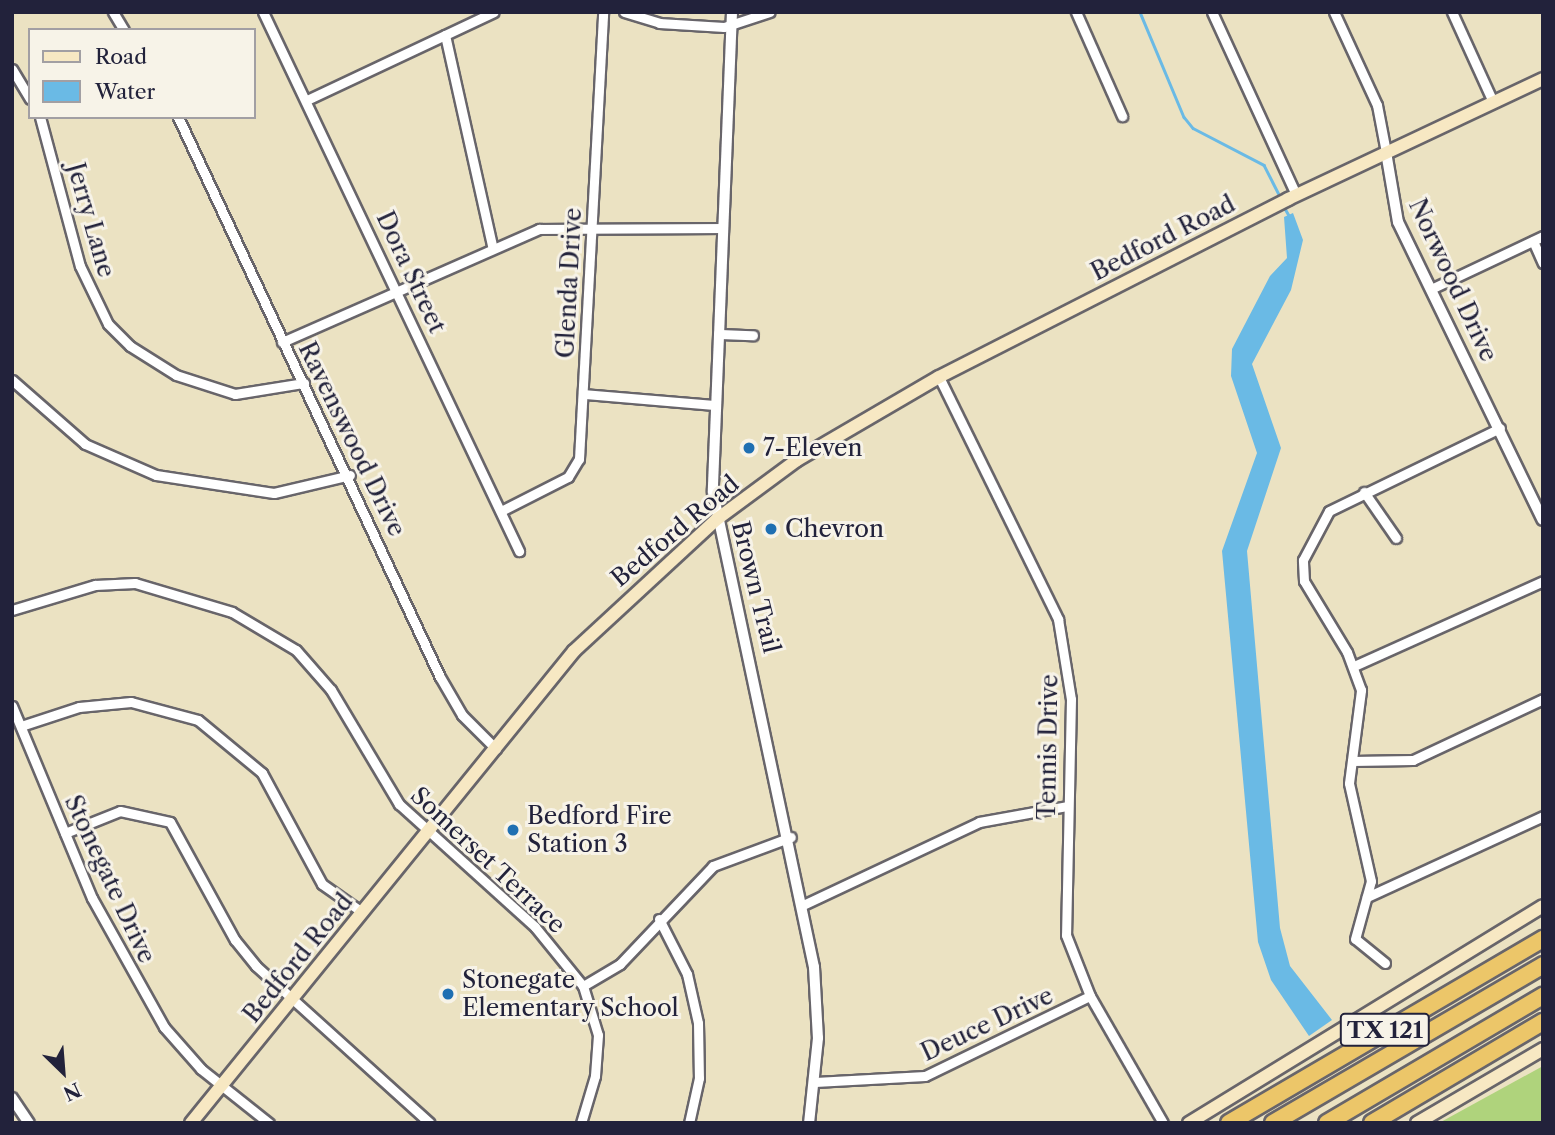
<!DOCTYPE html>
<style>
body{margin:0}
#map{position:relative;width:1555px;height:1135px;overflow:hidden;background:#ebe2c2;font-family:"Libre Caslon Text",serif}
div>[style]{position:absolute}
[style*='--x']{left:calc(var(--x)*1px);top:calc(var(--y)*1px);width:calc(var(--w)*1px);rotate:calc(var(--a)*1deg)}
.green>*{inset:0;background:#afd37c}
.water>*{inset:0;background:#6abae5}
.stream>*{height:2.5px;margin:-1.25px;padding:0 1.25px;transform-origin:1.25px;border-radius:1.25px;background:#6abae5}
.roads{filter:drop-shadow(2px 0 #68656a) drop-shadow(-2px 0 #68656a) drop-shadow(0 2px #68656a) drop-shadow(0 -2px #68656a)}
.minor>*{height:9px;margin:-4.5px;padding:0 4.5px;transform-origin:4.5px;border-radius:4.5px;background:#fff}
.tertiary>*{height:10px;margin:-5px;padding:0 5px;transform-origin:5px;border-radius:5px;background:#fff}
.secondary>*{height:12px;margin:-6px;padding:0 6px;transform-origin:6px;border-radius:6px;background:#f7e8c3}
.motorway>*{height:16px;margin:-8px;padding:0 8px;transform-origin:8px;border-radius:8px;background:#ecc669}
.dots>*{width:19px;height:19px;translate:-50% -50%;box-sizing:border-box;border:4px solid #f7f3e8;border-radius:50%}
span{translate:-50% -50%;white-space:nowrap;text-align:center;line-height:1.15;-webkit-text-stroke:6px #f7f3e8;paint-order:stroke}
.shield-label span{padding:2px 5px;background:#f7f3e8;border:2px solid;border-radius:5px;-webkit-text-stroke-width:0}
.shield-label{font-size:23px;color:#22223b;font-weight:700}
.street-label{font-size:24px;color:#22223b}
.poi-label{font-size:24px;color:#22223b}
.left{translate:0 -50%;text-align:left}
.frame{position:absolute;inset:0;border:14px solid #22223b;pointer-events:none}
.legend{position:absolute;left:28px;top:28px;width:228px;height:91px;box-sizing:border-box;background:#f7f3e8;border:2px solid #a29fa3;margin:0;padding:9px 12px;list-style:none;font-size:21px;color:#22223b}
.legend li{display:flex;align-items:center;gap:14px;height:35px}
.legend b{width:35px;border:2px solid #a29fa3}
.north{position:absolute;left:28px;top:1037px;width:70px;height:70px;-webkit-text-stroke:5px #f7f3e8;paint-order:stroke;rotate:155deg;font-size:19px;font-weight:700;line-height:28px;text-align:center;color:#22223b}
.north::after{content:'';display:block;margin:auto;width:24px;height:32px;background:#22223b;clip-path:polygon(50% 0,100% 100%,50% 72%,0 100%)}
</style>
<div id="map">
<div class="green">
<i style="clip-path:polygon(1543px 1066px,1543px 1123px,1439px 1123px)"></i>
</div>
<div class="water">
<i style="clip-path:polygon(1293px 213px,1303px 240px,1291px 290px,1252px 364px,1281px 448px,1247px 551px,1280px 928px,1290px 966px,1332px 1020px,1309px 1036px,1271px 980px,1258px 942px,1222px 551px,1257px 453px,1231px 376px,1232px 349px,1270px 276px,1287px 258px,1284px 217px)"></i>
</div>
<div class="stream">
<i style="--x:1140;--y:12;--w:114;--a:67.3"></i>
<i style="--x:1184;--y:117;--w:14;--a:51"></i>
<i style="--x:1193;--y:128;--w:80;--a:27.5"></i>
<i style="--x:1264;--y:165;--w:38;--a:63"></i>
<i style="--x:1283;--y:205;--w:14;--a:60"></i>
</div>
<div class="roads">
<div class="minor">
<i style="--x:113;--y:12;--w:21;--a:59"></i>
<i style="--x:263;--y:12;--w:597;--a:64.59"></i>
<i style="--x:624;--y:12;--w:37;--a:17"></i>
<i style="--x:659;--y:23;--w:65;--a:3.5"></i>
<i style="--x:724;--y:27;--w:48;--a:-18.1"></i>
<i style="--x:1076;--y:12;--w:114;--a:66.1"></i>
<i style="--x:1212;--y:12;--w:201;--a:65.3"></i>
<i style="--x:1334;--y:12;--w:102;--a:65.2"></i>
<i style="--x:1377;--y:105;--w:48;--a:79.2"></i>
<i style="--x:1452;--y:12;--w:99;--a:65.5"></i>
<i style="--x:445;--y:35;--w:216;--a:77.4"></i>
<i style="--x:12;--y:69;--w:35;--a:59"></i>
<i style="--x:309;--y:99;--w:204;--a:-25.2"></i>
<i style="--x:40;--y:117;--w:154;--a:75"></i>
<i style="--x:80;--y:266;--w:64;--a:64.2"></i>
<i style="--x:108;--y:324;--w:31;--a:45"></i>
<i style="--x:130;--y:346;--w:54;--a:32.2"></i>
<i style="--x:176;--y:375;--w:62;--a:17.9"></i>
<i style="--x:235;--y:394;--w:70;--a:-9.1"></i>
<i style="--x:178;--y:117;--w:618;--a:64.93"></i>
<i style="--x:440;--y:677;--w:44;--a:59.9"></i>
<i style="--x:462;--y:715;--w:48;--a:45"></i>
<i style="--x:1533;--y:241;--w:24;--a:66"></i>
<i style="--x:1433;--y:288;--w:122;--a:-25.3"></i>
<i style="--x:718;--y:334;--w:35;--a:2"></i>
<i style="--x:282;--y:342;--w:281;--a:-23.7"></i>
<i style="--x:539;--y:229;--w:183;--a:-0.3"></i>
<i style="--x:939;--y:377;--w:270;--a:63.8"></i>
<i style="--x:1058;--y:619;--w:81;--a:80.8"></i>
<i style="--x:1071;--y:699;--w:236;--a:91.2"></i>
<i style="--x:1066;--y:935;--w:66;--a:68.5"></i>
<i style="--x:1090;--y:996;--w:146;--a:60.1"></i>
<i style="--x:12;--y:380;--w:97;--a:41.2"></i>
<i style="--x:85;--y:444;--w:77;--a:23.6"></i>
<i style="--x:156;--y:475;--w:119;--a:8.7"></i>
<i style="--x:274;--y:493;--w:78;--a:-13.3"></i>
<i style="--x:584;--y:394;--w:132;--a:4.8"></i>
<i style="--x:1364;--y:492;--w:56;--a:55.2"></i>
<i style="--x:501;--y:511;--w:75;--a:-26.9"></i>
<i style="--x:568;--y:477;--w:21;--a:-59"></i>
<i style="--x:579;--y:459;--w:448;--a:-86.9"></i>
<i style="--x:12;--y:610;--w:87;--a:-16.8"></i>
<i style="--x:95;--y:585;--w:40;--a:-2.9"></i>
<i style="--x:135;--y:583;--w:101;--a:16.6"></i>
<i style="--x:232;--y:612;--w:74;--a:30.7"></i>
<i style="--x:296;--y:650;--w:53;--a:48.8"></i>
<i style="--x:331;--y:690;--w:133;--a:59.2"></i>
<i style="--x:399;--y:804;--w:183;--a:42.1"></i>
<i style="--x:535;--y:927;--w:76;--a:50.9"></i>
<i style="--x:583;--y:986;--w:51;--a:73"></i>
<i style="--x:598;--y:1035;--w:41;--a:94.2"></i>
<i style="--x:595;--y:1076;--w:49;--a:106.6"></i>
<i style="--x:1354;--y:666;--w:207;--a:-24.2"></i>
<i style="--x:12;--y:706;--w:208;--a:67.4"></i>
<i style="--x:92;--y:898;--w:148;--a:60.8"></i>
<i style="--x:164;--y:1027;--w:56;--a:48.6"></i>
<i style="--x:201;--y:1069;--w:87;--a:38.5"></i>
<i style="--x:21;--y:726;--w:61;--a:-18.1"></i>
<i style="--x:79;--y:707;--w:52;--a:-5.5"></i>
<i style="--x:131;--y:702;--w:69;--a:15"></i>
<i style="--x:198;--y:720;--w:83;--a:39.6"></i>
<i style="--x:262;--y:773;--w:126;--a:61.6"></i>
<i style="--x:322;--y:884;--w:49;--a:35"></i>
<i style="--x:1352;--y:761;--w:61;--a:-0.9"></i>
<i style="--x:1413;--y:760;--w:144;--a:-25.1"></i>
<i style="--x:65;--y:833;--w:59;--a:-21.8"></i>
<i style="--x:120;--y:811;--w:51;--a:12.4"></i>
<i style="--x:170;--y:822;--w:135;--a:61.2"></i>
<i style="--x:235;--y:940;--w:33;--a:51"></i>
<i style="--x:256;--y:966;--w:234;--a:42.1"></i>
<i style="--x:1367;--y:897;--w:194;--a:-24.7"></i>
<i style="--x:803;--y:905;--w:195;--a:-25.2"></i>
<i style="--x:979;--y:822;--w:89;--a:-10.3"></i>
<i style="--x:659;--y:919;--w:62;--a:63"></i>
<i style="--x:687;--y:974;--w:50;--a:77.3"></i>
<i style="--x:698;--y:1023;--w:55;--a:89"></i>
<i style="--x:699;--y:1078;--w:46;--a:102.5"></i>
<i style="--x:1385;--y:963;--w:38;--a:-141"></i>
<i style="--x:1355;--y:939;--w:60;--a:-74.6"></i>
<i style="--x:1371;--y:881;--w:100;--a:-102.7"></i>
<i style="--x:1349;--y:783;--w:94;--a:-82.6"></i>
<i style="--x:1361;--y:690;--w:40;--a:-110.2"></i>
<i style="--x:1347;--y:652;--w:83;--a:-121.2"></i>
<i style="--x:1304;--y:581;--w:21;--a:-93"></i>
<i style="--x:1303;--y:560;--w:55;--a:-62"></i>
<i style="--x:1329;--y:511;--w:190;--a:-25.9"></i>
<i style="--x:583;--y:986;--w:43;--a:-30.7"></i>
<i style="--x:620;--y:964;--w:135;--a:-46.5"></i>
<i style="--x:713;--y:866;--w:83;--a:-20.4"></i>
<i style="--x:815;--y:1082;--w:110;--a:-3.1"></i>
<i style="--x:925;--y:1076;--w:183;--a:-25.9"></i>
</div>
<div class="tertiary">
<i style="--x:732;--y:12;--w:480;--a:92.3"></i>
<i style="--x:713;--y:492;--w:486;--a:78"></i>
<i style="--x:814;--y:967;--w:71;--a:86.8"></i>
<i style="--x:818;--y:1038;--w:85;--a:96"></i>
<i style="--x:1386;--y:152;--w:71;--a:80.3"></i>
<i style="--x:1398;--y:222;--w:331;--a:64.1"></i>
<i style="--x:12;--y:1098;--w:30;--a:56"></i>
</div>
<div class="secondary">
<i style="--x:191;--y:1123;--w:608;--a:-50.94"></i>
<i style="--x:574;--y:651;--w:195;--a:-42.7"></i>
<i style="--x:717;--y:519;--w:99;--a:-36.4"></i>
<i style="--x:797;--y:460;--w:164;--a:-30.3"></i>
<i style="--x:939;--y:377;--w:392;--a:-27"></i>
<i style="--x:1288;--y:199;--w:282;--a:-25.2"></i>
<i style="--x:1189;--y:1123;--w:415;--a:-31.5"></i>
<i style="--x:1417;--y:1123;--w:146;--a:-30.4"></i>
</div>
<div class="motorway">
<i style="--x:1229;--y:1123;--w:364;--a:-30.4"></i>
<i style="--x:1273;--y:1123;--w:313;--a:-30.3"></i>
<i style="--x:1327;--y:1123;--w:251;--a:-30.5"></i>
<i style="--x:1372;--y:1123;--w:199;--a:-30.6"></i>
</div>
</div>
<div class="dots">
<i style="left:749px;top:448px;background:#1f6fb2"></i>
<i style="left:771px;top:529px;background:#1f6fb2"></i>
<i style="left:513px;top:830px;background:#1f6fb2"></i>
<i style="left:448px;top:994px;background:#1f6fb2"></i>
</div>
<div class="shield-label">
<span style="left:1385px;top:1030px">TX 121</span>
</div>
<div class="street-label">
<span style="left:91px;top:220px;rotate:74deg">Jerry Lane</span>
<span style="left:1163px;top:238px;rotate:-27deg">Bedford Road</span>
<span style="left:411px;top:272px;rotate:65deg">Dora Street</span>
<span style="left:1453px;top:280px;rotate:65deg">Norwood Drive</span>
<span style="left:569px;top:283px;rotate:-87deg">Glenda Drive</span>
<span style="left:352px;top:439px;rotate:64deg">Ravenswood Drive</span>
<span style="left:675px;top:531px;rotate:-40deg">Bedford Road</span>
<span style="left:756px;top:587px;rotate:76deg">Brown Trail</span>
<span style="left:1048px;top:747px;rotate:-89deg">Tennis Drive</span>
<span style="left:488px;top:860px;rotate:43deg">Somerset Terrace</span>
<span style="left:110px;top:879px;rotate:65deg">Stonegate Drive</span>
<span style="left:298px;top:958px;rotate:-51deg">Bedford Road</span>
<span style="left:987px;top:1024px;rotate:-25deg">Deuce Drive</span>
</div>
<div class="poi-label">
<span class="left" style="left:763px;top:448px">7-Eleven</span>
<span class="left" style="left:785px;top:529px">Chevron</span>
<span class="left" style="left:527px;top:830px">Bedford Fire<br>Station 3</span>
<span class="left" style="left:462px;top:994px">Stonegate<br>Elementary School</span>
</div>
<div class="frame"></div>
<ul class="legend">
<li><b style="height:9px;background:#f7e8c3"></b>Road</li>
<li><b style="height:19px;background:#6abae5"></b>Water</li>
</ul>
<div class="north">N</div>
</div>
